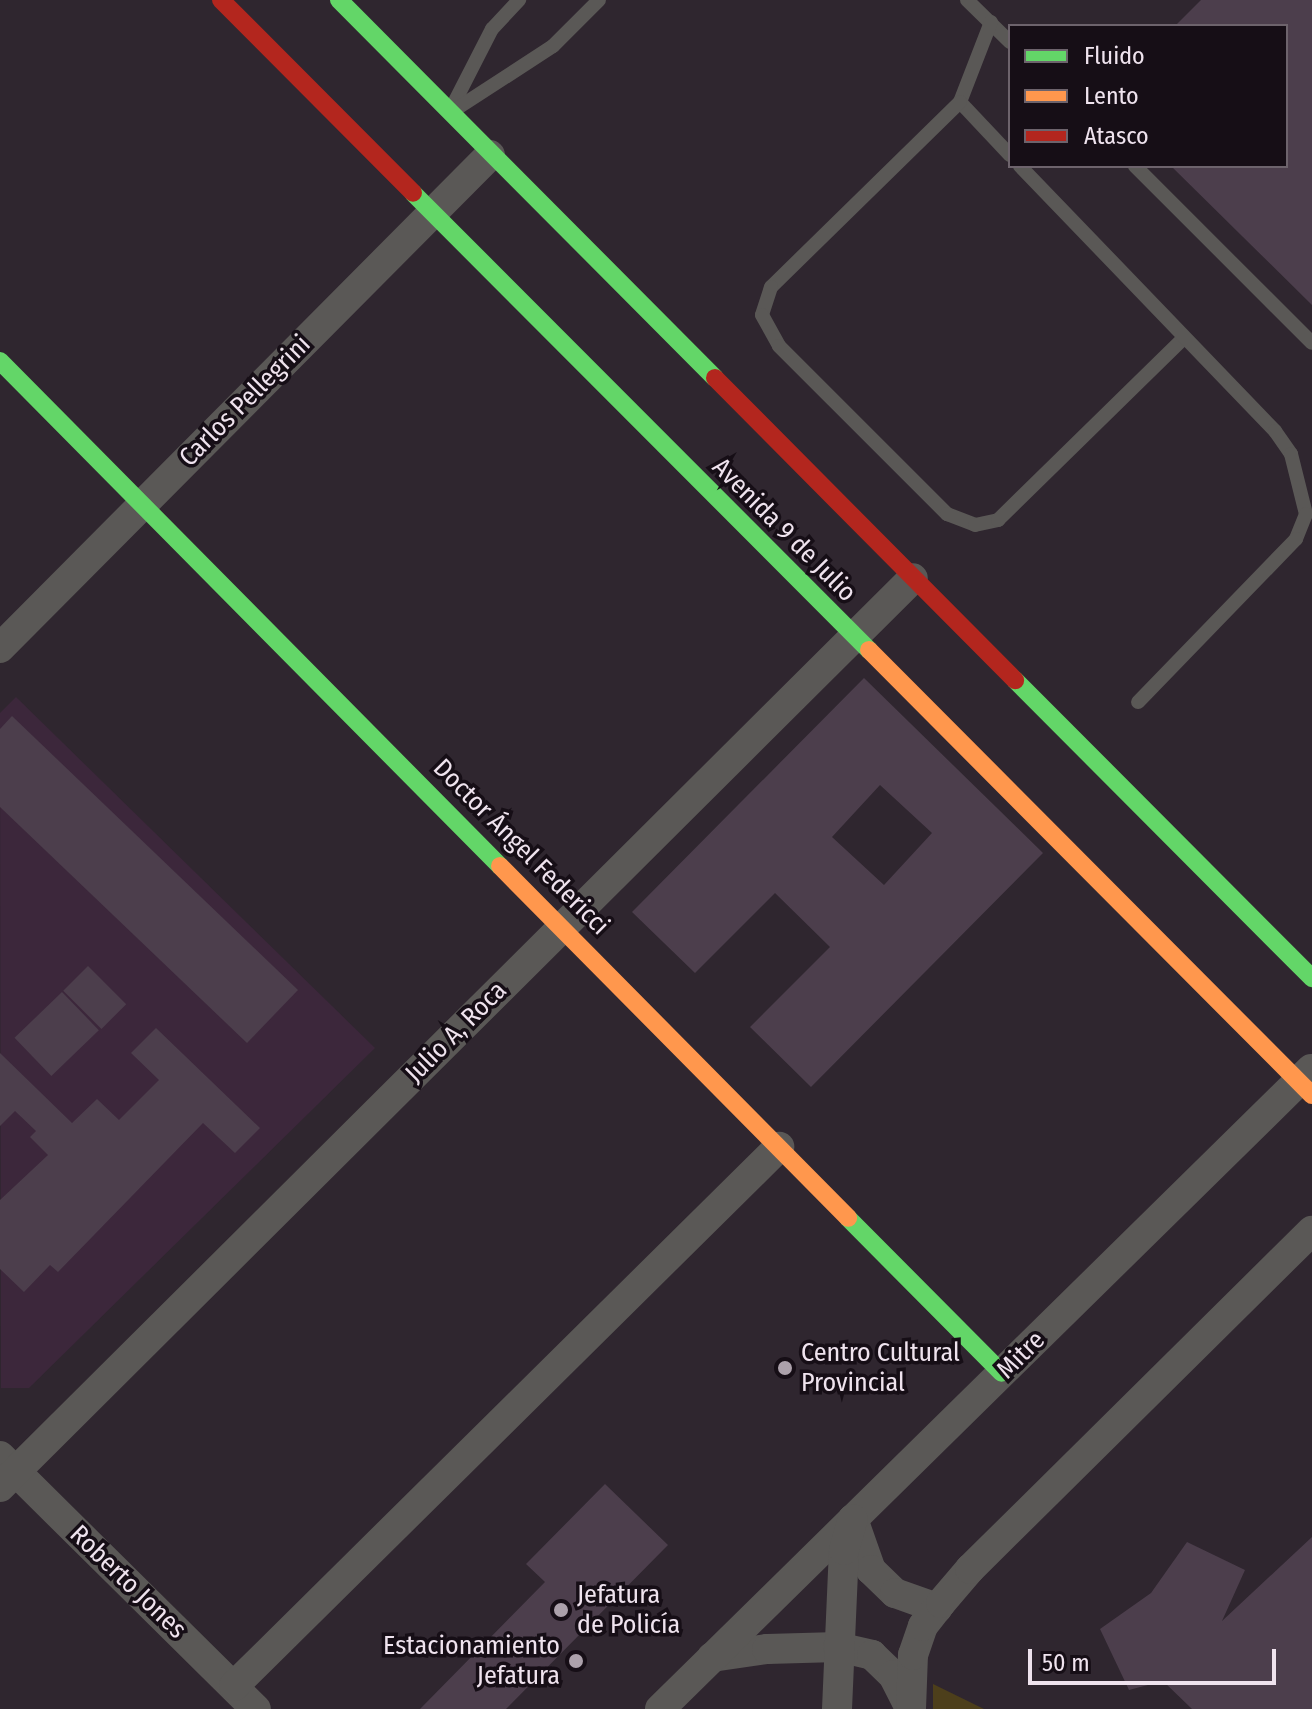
<!DOCTYPE html>
<meta charset="utf-8">
<style>
body{margin:0}
#map{position:relative;width:1312px;height:1709px;overflow:hidden;background:#2f262f;font-family:"Fira Sans Condensed",sans-serif}
div>[style]{position:absolute}
[style*='--x']{left:calc(var(--x)*1px);top:calc(var(--y)*1px);width:calc(var(--w)*1px);rotate:calc(var(--a)*1deg)}
.built>*{inset:0;background:#3c273b}
.green>*{inset:0;background:#4d3f1b}
.building>*{inset:0;background:#4c3e4c;transform-origin:0 0}
.lane>*{height:14px;margin:-7px;padding:0 7px;transform-origin:7px;border-radius:7px;background:#5a5856}
.street>*{height:30px;margin:-15px;padding:0 15px;transform-origin:15px;border-radius:15px;background:#5a5856}
.fast>*{height:18px;margin:-9px;padding:0 9px;transform-origin:9px;border-radius:9px;background:#63d668}
.slow>*{height:18px;margin:-9px;padding:0 9px;transform-origin:9px;border-radius:9px;background:#ff974d}
.jam>*{height:18px;margin:-9px;padding:0 9px;transform-origin:9px;border-radius:9px;background:#b3261e}
.dots>*{width:22px;height:22px;translate:-50% -50%;box-sizing:border-box;border:4px solid #160e16;border-radius:50%}
span{translate:-50% -50%;white-space:nowrap;text-align:center;line-height:1.15;-webkit-text-stroke:7px #160e16;paint-order:stroke}
.street-label{font-size:26px;color:#efe3ee}
.poi-label{font-size:26px;color:#efe3ee}
.left{translate:0 -50%;text-align:left}
.right{translate:-100% -50%;text-align:right}
.legend{position:absolute;left:1008px;top:24px;width:280px;height:144px;box-sizing:border-box;background:#160e16;border:2px solid #6d636c;margin:0;padding:10px 14px;list-style:none;font-size:24px;color:#efe3ee}
.legend li{display:flex;align-items:center;gap:16px;height:40px}
.legend b{width:40px;border:2px solid #6d636c}
.scale{position:absolute;left:1028px;top:1649px;width:248px;height:36px;box-sizing:border-box;border:4px solid #efe3ee;border-top:0;padding-left:10px;font-size:24px;line-height:28px;white-space:nowrap;color:#efe3ee;-webkit-text-stroke:6px #160e16;paint-order:stroke}
</style>
<div id="map">
<div class="built">
<i style="clip-path:polygon(16px 697px,375px 1048px,29px 1388px,1px 1388px,0 713px)"></i>
</div>
<div class="green">
<i style="clip-path:polygon(933px 1684px,984px 1709px,933px 1709px)"></i>
</div>
<div class="building">
<i style="clip-path:polygon(1201px 0,1312px 0,1312px 305px,1171px 166px,1286px 166px,1286px 26px,1175px 26px)"></i>
<i style="clip-path:polygon(evenodd,864px 678px,1043px 853px,811px 1087px,750px 1027px,830px 947px,775px 893px,695px 973px,632px 912px,864px 678px,880px 785px,932px 833px,884px 885px,832px 837px,880px 785px)"></i>
<i style="clip-path:polygon(12px 716px,298px 990px,247px 1043px,0 807px,0 729px)"></i>
<i style="left:88px;top:966px;width:54px;height:35px;rotate:45deg"></i>
<i style="left:62px;top:992px;width:53px;height:66px;rotate:46deg"></i>
<i style="clip-path:polygon(156px 1028px,260px 1128px,235px 1153px,203px 1123px,58px 1272px,50px 1265px,24px 1292px,0 1269px,0 1200px,48px 1155px,30px 1137px,36px 1131px,15px 1111px,0 1126px,0 1053px,72px 1123px,97px 1099px,119px 1120px,159px 1080px,131px 1053px)"></i>
<i style="clip-path:polygon(605px 1484px,668px 1545px,506px 1709px,420px 1709px,545px 1582px,526px 1564px)"></i>
<i style="clip-path:polygon(1312px 1537px,1312px 1709px,1192px 1709px,1163px 1681px,1129px 1690px,1100px 1629px,1151px 1593px,1187px 1542px,1245px 1570px,1222px 1621px)"></i>
</div>
<div class="lane">
<i style="--x:967;--y:0;--w:60;--a:44.3"></i>
<i style="--x:991;--y:22;--w:86;--a:111.2"></i>
<i style="--x:960;--y:102;--w:73;--a:46.7"></i>
<i style="--x:960;--y:102;--w:264;--a:135.6"></i>
<i style="--x:771;--y:287;--w:29;--a:108"></i>
<i style="--x:762;--y:315;--w:35;--a:61"></i>
<i style="--x:779;--y:346;--w:238;--a:45"></i>
<i style="--x:947;--y:514;--w:30;--a:21"></i>
<i style="--x:975;--y:525;--w:24;--a:-12"></i>
<i style="--x:998;--y:520;--w:259;--a:-44.4"></i>
<i style="--x:451;--y:109;--w:90;--a:-62.9"></i>
<i style="--x:492;--y:29;--w:40;--a:-47"></i>
<i style="--x:453;--y:111;--w:119;--a:-33"></i>
<i style="--x:553;--y:46;--w:65;--a:-45"></i>
<i style="--x:1020;--y:166;--w:368;--a:46.1"></i>
<i style="--x:1275;--y:431;--w:28;--a:55"></i>
<i style="--x:1291;--y:454;--w:62;--a:76"></i>
<i style="--x:1306;--y:514;--w:27;--a:112"></i>
<i style="--x:1296;--y:539;--w:227;--a:134.1"></i>
<i style="--x:1135;--y:166;--w:250;--a:45"></i>
</div>
<div class="street">
<i style="--x:0;--y:648;--w:695;--a:-45.17"></i>
<i style="--x:0;--y:1456;--w:360;--a:44.7"></i>
<i style="--x:0;--y:1487;--w:1288;--a:-44.87"></i>
<i style="--x:853;--y:1519;--w:54;--a:70.6"></i>
<i style="--x:871;--y:1570;--w:33;--a:44"></i>
<i style="--x:895;--y:1593;--w:45;--a:19.7"></i>
<i style="--x:712;--y:1657;--w:56;--a:-8.3"></i>
<i style="--x:767;--y:1649;--w:71;--a:-1.6"></i>
<i style="--x:838;--y:1647;--w:35;--a:13"></i>
<i style="--x:872;--y:1655;--w:29;--a:44"></i>
<i style="--x:893;--y:1675;--w:36;--a:63"></i>
<i style="--x:234;--y:1686;--w:767;--a:-44.68"></i>
<i style="--x:660;--y:1709;--w:913;--a:-44.51"></i>
<i style="--x:837;--y:1709;--w:159;--a:-87.5"></i>
<i style="--x:844;--y:1550;--w:32;--a:-74"></i>
<i style="--x:911;--y:1709;--w:54;--a:-87.9"></i>
<i style="--x:913;--y:1655;--w:31;--a:-71"></i>
<i style="--x:923;--y:1626;--w:29;--a:-52"></i>
<i style="--x:941;--y:1603;--w:45;--a:-49.5"></i>
<i style="--x:970;--y:1569;--w:481;--a:-44.7"></i>
</div>
<div class="fast">
<i style="--x:339;--y:0;--w:533;--a:45.15"></i>
<i style="--x:413;--y:193;--w:646;--a:45.06"></i>
<i style="--x:0;--y:361;--w:711;--a:45.29"></i>
<i style="--x:1015;--y:680;--w:421;--a:45.1"></i>
<i style="--x:848;--y:1218;--w:218;--a:45.2"></i>
</div>
<div class="slow">
<i style="--x:869;--y:650;--w:628;--a:45.13"></i>
<i style="--x:500;--y:866;--w:495;--a:45.3"></i>
</div>
<div class="jam">
<i style="--x:221;--y:0;--w:272;--a:45.1"></i>
<i style="--x:715;--y:378;--w:426;--a:45.2"></i>
</div>
<div class="dots">
<i style="left:785px;top:1368px;background:#aca1ab"></i>
<i style="left:561px;top:1610px;background:#aca1ab"></i>
<i style="left:576px;top:1661px;background:#aca1ab"></i>
</div>
<div class="street-label">
<span style="left:245px;top:401px;rotate:-45deg">Carlos Pellegrini</span>
<span style="left:784px;top:530px;rotate:45deg">Avenida 9 de Julio</span>
<span style="left:521px;top:847px;rotate:45deg">Doctor Ángel Federicci</span>
<span style="left:456px;top:1032px;rotate:-45deg">Julio A, Roca</span>
<span style="left:1021px;top:1355px;rotate:-45deg">Mitre</span>
<span style="left:128px;top:1582px;rotate:44deg">Roberto Jones</span>
</div>
<div class="poi-label">
<span class="left" style="left:801px;top:1368px">Centro Cultural<br>Provincial</span>
<span class="left" style="left:577px;top:1610px">Jefatura<br>de Policía</span>
<span class="right" style="left:560px;top:1661px">Estacionamiento<br>Jefatura</span>
</div>
<ul class="legend">
<li><b style="height:10px;background:#63d668"></b>Fluido</li>
<li><b style="height:10px;background:#ff974d"></b>Lento</li>
<li><b style="height:10px;background:#b3261e"></b>Atasco</li>
</ul>
<div class="scale">50 m</div>
</div>
